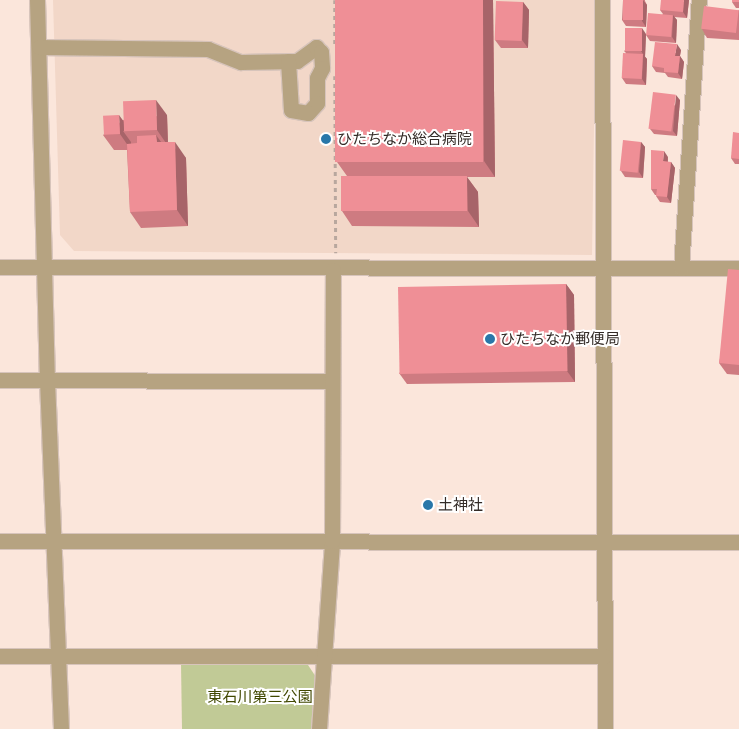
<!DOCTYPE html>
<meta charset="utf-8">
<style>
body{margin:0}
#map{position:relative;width:739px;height:729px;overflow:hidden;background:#fbe6db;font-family:"Asap Condensed","Noto Sans JP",sans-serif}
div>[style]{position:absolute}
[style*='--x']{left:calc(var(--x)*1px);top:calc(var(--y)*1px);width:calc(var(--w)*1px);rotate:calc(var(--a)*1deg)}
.built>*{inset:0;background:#f2d7c8}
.green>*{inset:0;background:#c1ca96}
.path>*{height:2.5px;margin-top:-1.25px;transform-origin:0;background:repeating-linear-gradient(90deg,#b8a79e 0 4px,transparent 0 8px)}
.roads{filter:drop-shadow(1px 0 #d7c4bb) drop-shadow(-1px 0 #d7c4bb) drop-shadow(0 1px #d7c4bb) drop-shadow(0 -1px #d7c4bb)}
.minor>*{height:15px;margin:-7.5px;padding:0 7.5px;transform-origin:7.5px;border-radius:7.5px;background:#b6a381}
.wall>*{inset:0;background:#ce7b81}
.shaded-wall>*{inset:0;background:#a76469}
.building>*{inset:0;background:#ef8f96;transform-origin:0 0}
.dots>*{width:14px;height:14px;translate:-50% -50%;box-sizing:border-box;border:2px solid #fff;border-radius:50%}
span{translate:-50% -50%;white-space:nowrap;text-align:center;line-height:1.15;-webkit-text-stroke:4px #fff;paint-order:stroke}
.poi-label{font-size:15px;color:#332b27}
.left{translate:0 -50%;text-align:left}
.park-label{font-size:15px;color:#414800}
</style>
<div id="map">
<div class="built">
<i style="clip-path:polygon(53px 0,596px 0,592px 255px,74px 251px,60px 235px)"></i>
</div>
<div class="green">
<i style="clip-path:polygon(181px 663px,308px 665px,316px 677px,312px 729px,182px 729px)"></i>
</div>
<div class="path">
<i style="--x:335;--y:0;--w:46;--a:90"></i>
<i style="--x:335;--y:76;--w:177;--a:89.7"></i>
</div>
<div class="roads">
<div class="minor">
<i style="--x:37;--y:0;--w:380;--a:88.5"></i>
<i style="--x:47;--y:380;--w:349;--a:87.7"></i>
<i style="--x:602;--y:0;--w:729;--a:89.76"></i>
<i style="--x:39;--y:47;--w:169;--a:0.7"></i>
<i style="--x:208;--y:49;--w:35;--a:22"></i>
<i style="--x:241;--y:62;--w:56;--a:-1"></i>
<i style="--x:297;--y:61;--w:24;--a:-36"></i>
<i style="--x:316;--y:47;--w:7;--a:45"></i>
<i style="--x:321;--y:52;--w:16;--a:86"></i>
<i style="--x:322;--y:68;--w:11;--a:117"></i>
<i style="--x:317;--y:78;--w:25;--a:90"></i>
<i style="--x:317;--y:103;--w:13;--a:132"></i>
<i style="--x:308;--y:113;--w:17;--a:-170"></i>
<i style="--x:291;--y:110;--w:49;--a:-93.5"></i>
<i style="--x:0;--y:267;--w:739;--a:0.08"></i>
<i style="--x:681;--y:268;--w:269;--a:-86.2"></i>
<i style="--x:0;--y:380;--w:332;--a:0.2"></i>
<i style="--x:0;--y:541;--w:739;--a:0.08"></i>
<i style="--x:0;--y:656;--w:604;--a:0"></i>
<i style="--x:319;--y:729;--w:188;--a:-86"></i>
<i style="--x:332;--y:541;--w:271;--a:-89.8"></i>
</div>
</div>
<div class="wall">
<i style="clip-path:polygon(335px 0,493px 0,495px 177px,467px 177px,478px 192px,479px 227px,352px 226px,342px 211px,347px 176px,337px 162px)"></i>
<i style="clip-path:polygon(623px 0,645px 0,645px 1px,647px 5px,646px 27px,626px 26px,622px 20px)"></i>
<i style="clip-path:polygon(689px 0,687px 18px,674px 17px,677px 20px,676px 43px,650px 41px,646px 35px,663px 14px,660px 10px)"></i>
<i style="clip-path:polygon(739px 0,739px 8px,736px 8px,732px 2px)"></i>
<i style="clip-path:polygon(523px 2px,529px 10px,528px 48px,501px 48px,495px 40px)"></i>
<i style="clip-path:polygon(739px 10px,739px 40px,707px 38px,702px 29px)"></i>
<i style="clip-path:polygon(646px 34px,645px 57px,647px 59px,646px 85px,626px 84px,622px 78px,626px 53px,624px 51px)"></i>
<i style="clip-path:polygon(681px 50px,680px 56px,684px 62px,682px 79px,668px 77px,665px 73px,656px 72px,652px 66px)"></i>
<i style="clip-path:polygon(680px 100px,677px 136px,654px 134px,650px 129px)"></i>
<i style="clip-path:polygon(167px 115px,168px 142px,186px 158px,188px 226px,141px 228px,130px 212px,127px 150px,114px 150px,103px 135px,123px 120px)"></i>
<i style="clip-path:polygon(739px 133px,739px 164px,735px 164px,731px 158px)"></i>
<i style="clip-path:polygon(641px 142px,645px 147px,643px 178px,625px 177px,621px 171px)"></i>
<i style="clip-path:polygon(668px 157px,668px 162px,671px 162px,675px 168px,671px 203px,660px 202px,656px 196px,656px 195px,655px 195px,651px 189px)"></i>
<i style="clip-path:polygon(739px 270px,739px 375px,727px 374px,719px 363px)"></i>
<i style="clip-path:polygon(566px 284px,574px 295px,575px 382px,407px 384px,399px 373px)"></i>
</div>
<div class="shaded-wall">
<i style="clip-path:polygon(483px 0,493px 0,495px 177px,484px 161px)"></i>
<i style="clip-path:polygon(643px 0,647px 5px,646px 27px,642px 21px)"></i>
<i style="clip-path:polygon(684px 0,689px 0,687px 18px,683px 12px)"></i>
<i style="clip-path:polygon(523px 2px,529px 10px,528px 48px,522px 40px)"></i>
<i style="clip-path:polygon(673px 15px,677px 20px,676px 43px,672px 37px)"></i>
<i style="clip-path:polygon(642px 28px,646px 34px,645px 57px,641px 51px)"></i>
<i style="clip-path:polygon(677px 44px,681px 50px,679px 61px,675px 56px)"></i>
<i style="clip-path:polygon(643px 54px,647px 59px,646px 85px,642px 79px)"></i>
<i style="clip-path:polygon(680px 56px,684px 62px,682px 79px,678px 73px)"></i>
<i style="clip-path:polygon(676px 95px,680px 100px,677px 136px,673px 131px)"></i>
<i style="clip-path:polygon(156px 100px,167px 115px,168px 146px,157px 130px)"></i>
<i style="clip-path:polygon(119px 115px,130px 130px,123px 131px,131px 142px,131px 150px,120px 134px)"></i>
<i style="clip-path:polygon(156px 135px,167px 150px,157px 142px)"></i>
<i style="clip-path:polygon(175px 142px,186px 158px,188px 226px,177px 210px)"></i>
<i style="clip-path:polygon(641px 142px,645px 147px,643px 178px,639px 172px)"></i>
<i style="clip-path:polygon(664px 151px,668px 157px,667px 167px,663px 161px)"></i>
<i style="clip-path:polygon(671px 162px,675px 168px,671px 203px,667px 197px)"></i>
<i style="clip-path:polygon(467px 177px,478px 192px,479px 227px,468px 211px)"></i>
<i style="clip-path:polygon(566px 284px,574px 295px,575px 382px,567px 371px)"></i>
</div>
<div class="building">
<i style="left:335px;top:0;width:148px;height:162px"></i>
<i style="left:623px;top:0;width:20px;height:20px"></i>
<i style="clip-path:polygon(661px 0,684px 0,683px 12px,660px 10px)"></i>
<i style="left:732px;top:0;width:7px;height:2px"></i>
<i style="left:496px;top:1px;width:27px;height:39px;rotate:2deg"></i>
<i style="left:704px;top:6px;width:35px;height:23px;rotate:7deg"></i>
<i style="left:648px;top:13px;width:25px;height:22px;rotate:5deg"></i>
<i style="left:625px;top:28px;width:17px;height:23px"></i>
<i style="clip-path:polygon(655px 42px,677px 44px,675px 56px,680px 56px,678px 73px,664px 72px,664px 68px,652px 66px)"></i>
<i style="left:623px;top:53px;width:20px;height:25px;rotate:3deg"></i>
<i style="left:653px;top:92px;width:23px;height:37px;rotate:7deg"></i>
<i style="left:156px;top:100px;width:30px;height:33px;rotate:88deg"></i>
<i style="left:119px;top:115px;width:19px;height:16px;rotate:87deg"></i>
<i style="clip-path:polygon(733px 132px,739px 133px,739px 159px,731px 158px)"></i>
<i style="clip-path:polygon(156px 135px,157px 142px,175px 142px,177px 210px,130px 212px,127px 144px,137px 143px,137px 136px)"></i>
<i style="left:623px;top:140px;width:18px;height:31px;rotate:6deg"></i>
<i style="clip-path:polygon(651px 150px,664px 151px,663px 161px,671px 162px,667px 197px,656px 196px,657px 189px,651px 189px)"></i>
<i style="left:341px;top:176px;width:126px;height:35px"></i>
<i style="clip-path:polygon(728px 269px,739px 270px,739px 365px,719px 363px)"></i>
<i style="left:566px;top:284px;width:87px;height:168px;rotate:89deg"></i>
</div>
<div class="dots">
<i style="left:326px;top:139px;background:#2977a9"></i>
<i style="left:490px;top:339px;background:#2977a9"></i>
<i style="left:428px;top:505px;background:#2977a9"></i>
</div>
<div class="poi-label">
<span class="left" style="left:337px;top:139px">ひたちなか総合病院</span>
<span class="left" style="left:500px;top:339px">ひたちなか郵便局</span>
<span class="left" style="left:438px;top:505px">土神社</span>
</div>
<div class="park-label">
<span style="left:260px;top:697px">東石川第三公園</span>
</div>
</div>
